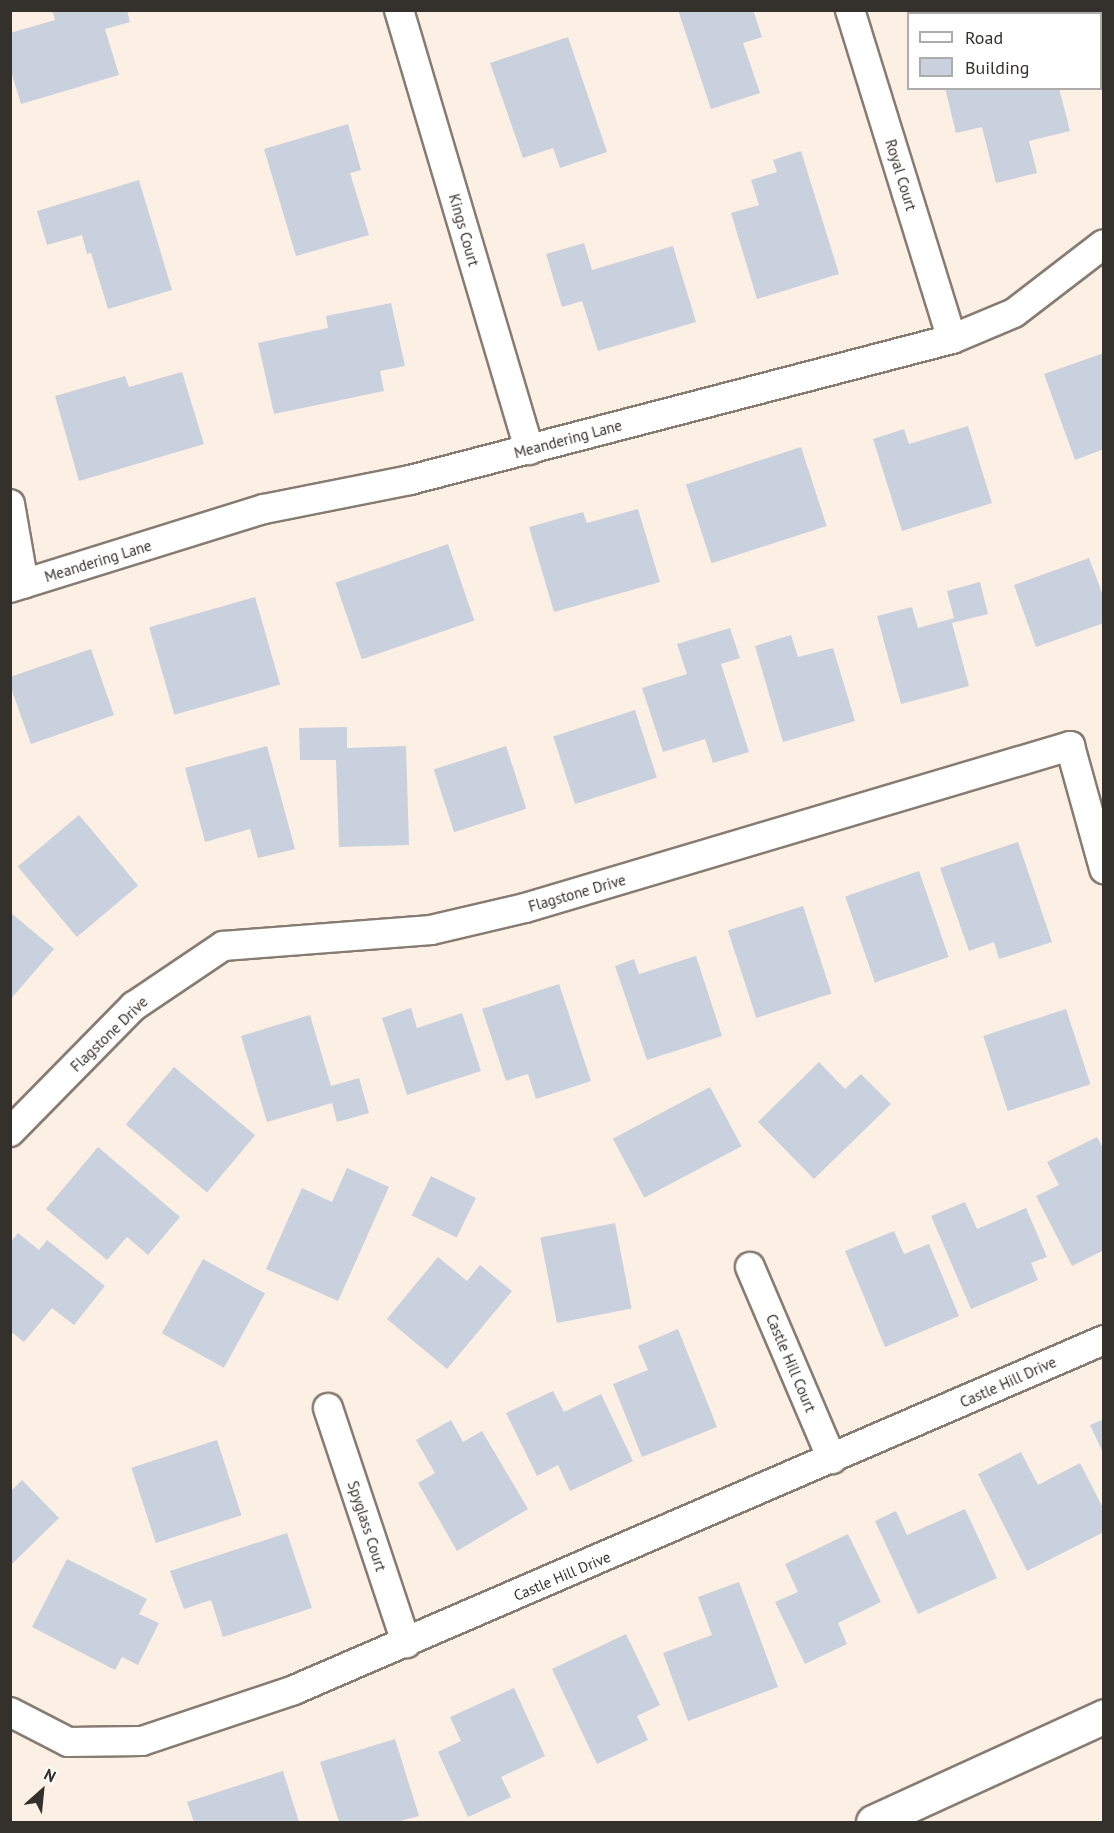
<!DOCTYPE html>
<style>
body{margin:0}
#map{position:relative;width:1114px;height:1833px;overflow:hidden;background:#fcefe4;font-family:"PT Sans",sans-serif}
div>[style]{position:absolute}
[style*='--x']{left:calc(var(--x)*1px);top:calc(var(--y)*1px);width:calc(var(--w)*1px);rotate:calc(var(--a)*1deg)}
.building>*{inset:0;background:#c9d1df;transform-origin:0 0}
.roads{filter:drop-shadow(2px 0 #877c72) drop-shadow(-2px 0 #877c72) drop-shadow(0 2px #877c72) drop-shadow(0 -2px #877c72)}
.minor>*{height:28px;margin:-14px;padding:0 14px;transform-origin:14px;border-radius:14px;background:#fff}
.secondary>*{height:33px;margin:-16.5px;padding:0 16.5px;transform-origin:16.5px;border-radius:16.5px;background:#fff}
span{translate:-50% -50%;white-space:nowrap;text-align:center;line-height:1.15;-webkit-text-stroke:6px #fff;paint-order:stroke}
.street-label{font-size:15px;color:#34302b}
.frame{position:absolute;inset:0;border:12px solid #34302b;pointer-events:none}
.legend{position:absolute;left:907px;top:12px;width:195px;height:78px;box-sizing:border-box;background:#fff;border:2px solid #aeacaa;margin:0;padding:8px 10px;list-style:none;font-size:18px;color:#34302b}
.legend li{display:flex;align-items:center;gap:12px;height:30px}
.legend b{width:30px;border:2px solid #aeacaa}
.north{position:absolute;left:12px;top:1761px;width:60px;height:60px;-webkit-text-stroke:4px #fff;paint-order:stroke;rotate:27deg;font-size:16px;font-weight:700;line-height:24px;text-align:center;color:#34302b}
.north::after{content:'';display:block;margin:auto;width:21px;height:27px;background:#34302b;clip-path:polygon(50% 0,100% 100%,50% 72%,0 100%)}
</style>
<div id="map">
<div class="building">
<i style="clip-path:polygon(52px 10px,127px 10px,130px 22px,105px 29px,119px 75px,21px 104px,10px 68px,10px 33px,55px 20px)"></i>
<i style="clip-path:polygon(678px 10px,753px 10px,762px 37px,743px 43px,760px 93px,711px 109px)"></i>
<i style="clip-path:polygon(952px 10px,993px 10px,993px 11px,953px 14px)"></i>
<i style="clip-path:polygon(1104px 19px,1104px 61px,1100px 55px,1100px 21px)"></i>
<i style="clip-path:polygon(568px 37px,607px 152px,560px 168px,553px 148px,523px 158px,490px 63px)"></i>
<i style="clip-path:polygon(945px 88px,1059px 88px,1070px 131px,1029px 141px,1037px 173px,996px 183px,982px 127px,956px 133px)"></i>
<i style="clip-path:polygon(348px 124px,361px 170px,350px 173px,369px 235px,296px 256px,264px 149px)"></i>
<i style="clip-path:polygon(801px 151px,839px 274px,757px 299px,731px 213px,759px 205px,751px 180px,777px 172px,773px 160px)"></i>
<i style="clip-path:polygon(139px 180px,172px 290px,108px 309px,91px 253px,87px 254px,82px 235px,47px 245px,37px 211px)"></i>
<i style="clip-path:polygon(584px 243px,592px 270px,673px 246px,696px 322px,598px 351px,582px 301px,562px 307px,546px 254px)"></i>
<i style="clip-path:polygon(391px 303px,405px 366px,380px 371px,384px 391px,274px 414px,258px 343px,328px 328px,326px 316px)"></i>
<i style="clip-path:polygon(1104px 353px,1104px 449px,1075px 460px,1044px 374px)"></i>
<i style="clip-path:polygon(182px 372px,204px 444px,79px 481px,55px 396px,125px 376px,129px 387px)"></i>
<i style="clip-path:polygon(968px 426px,992px 503px,902px 531px,873px 439px,904px 429px,909px 444px)"></i>
<i style="left:801px;top:447px;width:83px;height:121px;rotate:72deg"></i>
<i style="clip-path:polygon(638px 509px,660px 582px,554px 612px,529px 527px,583px 512px,587px 523px)"></i>
<i style="left:448px;top:544px;width:81px;height:119px;rotate:71deg"></i>
<i style="clip-path:polygon(1089px 558px,1104px 598px,1104px 623px,1036px 647px,1014px 585px)"></i>
<i style="clip-path:polygon(980px 582px,988px 614px,952px 623px,969px 686px,901px 704px,877px 616px,912px 607px,918px 628px,954px 618px,947px 591px)"></i>
<i style="left:255px;top:597px;width:91px;height:110px;rotate:74deg"></i>
<i style="clip-path:polygon(730px 628px,740px 658px,721px 664px,749px 752px,713px 763px,705px 739px,663px 752px,642px 688px,687px 674px,677px 644px)"></i>
<i style="clip-path:polygon(791px 635px,798px 657px,833px 648px,855px 721px,783px 742px,755px 646px)"></i>
<i style="clip-path:polygon(91px 649px,114px 715px,31px 744px,10px 685px,10px 677px)"></i>
<i style="left:635px;top:710px;width:71px;height:86px;rotate:72deg"></i>
<i style="clip-path:polygon(347px 727px,347px 748px,406px 746px,409px 845px,339px 847px,336px 760px,300px 760px,299px 728px)"></i>
<i style="clip-path:polygon(267px 746px,295px 849px,258px 858px,250px 829px,205px 842px,185px 768px)"></i>
<i style="left:506px;top:746px;width:66px;height:76px;rotate:72deg"></i>
<i style="left:79px;top:815px;width:92px;height:80px;rotate:50deg"></i>
<i style="clip-path:polygon(1018px 842px,1052px 942px,999px 959px,994px 942px,969px 951px,940px 868px)"></i>
<i style="left:919px;top:871px;width:91px;height:78px;rotate:71deg"></i>
<i style="left:803px;top:906px;width:92px;height:79px;rotate:72deg"></i>
<i style="clip-path:polygon(10px 912px,54px 949px,10px 1000px)"></i>
<i style="clip-path:polygon(696px 956px,722px 1036px,647px 1060px,615px 966px,634px 959px,639px 974px)"></i>
<i style="clip-path:polygon(559px 984px,591px 1081px,536px 1099px,528px 1074px,506px 1081px,482px 1009px)"></i>
<i style="clip-path:polygon(411px 1008px,417px 1028px,462px 1013px,481px 1071px,407px 1095px,382px 1018px)"></i>
<i style="left:1066px;top:1009px;width:79px;height:87px;rotate:72deg"></i>
<i style="clip-path:polygon(310px 1015px,331px 1086px,359px 1078px,369px 1113px,337px 1122px,332px 1103px,267px 1122px,241px 1036px)"></i>
<i style="clip-path:polygon(819px 1062px,845px 1089px,861px 1074px,891px 1104px,814px 1179px,758px 1122px)"></i>
<i style="left:174px;top:1067px;width:106px;height:75px;rotate:40deg"></i>
<i style="left:710px;top:1087px;width:67px;height:110px;rotate:62deg"></i>
<i style="clip-path:polygon(1097px 1137px,1104px 1150px,1104px 1250px,1072px 1266px,1036px 1196px,1059px 1185px,1047px 1162px)"></i>
<i style="clip-path:polygon(98px 1147px,180px 1217px,148px 1255px,127px 1237px,107px 1260px,46px 1209px)"></i>
<i style="clip-path:polygon(347px 1168px,389px 1187px,338px 1301px,266px 1269px,302px 1188px,332px 1202px)"></i>
<i style="left:431px;top:1176px;width:50px;height:44px;rotate:26deg"></i>
<i style="clip-path:polygon(965px 1202px,977px 1229px,1026px 1208px,1047px 1257px,1031px 1263px,1038px 1280px,971px 1309px,931px 1216px)"></i>
<i style="left:615px;top:1223px;width:87px;height:76px;rotate:79deg"></i>
<i style="clip-path:polygon(894px 1231px,904px 1254px,929px 1244px,959px 1316px,885px 1347px,845px 1251px)"></i>
<i style="clip-path:polygon(18px 1233px,39px 1250px,47px 1240px,105px 1286px,74px 1325px,52px 1308px,24px 1342px,10px 1331px,10px 1243px)"></i>
<i style="clip-path:polygon(438px 1257px,467px 1281px,480px 1265px,512px 1291px,447px 1369px,387px 1319px)"></i>
<i style="left:203px;top:1259px;width:71px;height:85px;rotate:29deg"></i>
<i style="clip-path:polygon(678px 1329px,717px 1427px,642px 1457px,613px 1384px,648px 1370px,638px 1346px)"></i>
<i style="clip-path:polygon(553px 1391px,564px 1412px,601px 1394px,633px 1461px,570px 1491px,558px 1465px,537px 1476px,506px 1413px)"></i>
<i style="clip-path:polygon(1104px 1419px,1104px 1455px,1090px 1425px)"></i>
<i style="clip-path:polygon(451px 1420px,463px 1442px,482px 1431px,528px 1509px,457px 1551px,418px 1483px,435px 1473px,416px 1440px)"></i>
<i style="left:217px;top:1440px;width:79px;height:90px;rotate:72deg"></i>
<i style="clip-path:polygon(1021px 1452px,1038px 1485px,1080px 1463px,1104px 1510px,1104px 1532px,1027px 1571px,978px 1474px)"></i>
<i style="clip-path:polygon(22px 1480px,59px 1518px,10px 1566px,10px 1492px)"></i>
<i style="clip-path:polygon(965px 1509px,997px 1578px,918px 1614px,875px 1521px,896px 1511px,907px 1535px)"></i>
<i style="clip-path:polygon(287px 1533px,312px 1608px,223px 1637px,211px 1600px,184px 1609px,170px 1571px)"></i>
<i style="clip-path:polygon(848px 1534px,881px 1602px,838px 1623px,847px 1644px,805px 1664px,775px 1602px,798px 1592px,785px 1564px)"></i>
<i style="clip-path:polygon(67px 1559px,147px 1599px,139px 1614px,159px 1623px,138px 1665px,122px 1657px,115px 1670px,32px 1627px)"></i>
<i style="clip-path:polygon(739px 1582px,778px 1687px,688px 1721px,663px 1653px,712px 1635px,698px 1597px)"></i>
<i style="clip-path:polygon(626px 1634px,660px 1705px,637px 1716px,648px 1740px,597px 1764px,552px 1669px)"></i>
<i style="clip-path:polygon(514px 1688px,545px 1756px,501px 1777px,511px 1797px,468px 1817px,438px 1752px,461px 1741px,450px 1717px)"></i>
<i style="clip-path:polygon(395px 1739px,419px 1816px,397px 1822px,339px 1822px,320px 1762px)"></i>
<i style="clip-path:polygon(283px 1771px,299px 1822px,194px 1822px,187px 1802px)"></i>
</div>
<div class="roads">
<div class="minor">
<i style="--x:399;--y:10;--w:459;--a:73.5"></i>
<i style="--x:850;--y:10;--w:344;--a:72.8"></i>
<i style="--x:10;--y:504;--w:81;--a:80.1"></i>
<i style="--x:10;--y:588;--w:266;--a:-17.3"></i>
<i style="--x:264;--y:509;--w:149;--a:-11.2"></i>
<i style="--x:410;--y:480;--w:560;--a:-14.58"></i>
<i style="--x:952;--y:339;--w:67;--a:-22.8"></i>
<i style="--x:1014;--y:313;--w:113;--a:-37.5"></i>
<i style="--x:10;--y:1132;--w:177;--a:-45.5"></i>
<i style="--x:134;--y:1006;--w:107;--a:-34"></i>
<i style="--x:223;--y:946;--w:209;--a:-4.4"></i>
<i style="--x:431;--y:930;--w:97;--a:-13.2"></i>
<i style="--x:525;--y:908;--w:569;--a:-16.55"></i>
<i style="--x:1070;--y:746;--w:128;--a:74.5"></i>
<i style="--x:750;--y:1267;--w:209;--a:66.9"></i>
<i style="--x:328;--y:1408;--w:248;--a:71.6"></i>
<i style="--x:10;--y:1712;--w:65;--a:27.3"></i>
<i style="--x:68;--y:1742;--w:74;--a:-0.8"></i>
<i style="--x:142;--y:1741;--w:160;--a:-18.5"></i>
<i style="--x:294;--y:1690;--w:882;--a:-23.37"></i>
</div>
<div class="secondary">
<i style="--x:873;--y:1822;--w:254;--a:-24.6"></i>
</div>
</div>
<div class="street-label">
<span style="left:901px;top:175px;rotate:73deg">Royal Court</span>
<span style="left:464px;top:230px;rotate:74deg">Kings Court</span>
<span style="left:568px;top:439px;rotate:-15deg">Meandering Lane</span>
<span style="left:98px;top:561px;rotate:-17deg">Meandering Lane</span>
<span style="left:577px;top:893px;rotate:-16deg">Flagstone Drive</span>
<span style="left:109px;top:1034px;rotate:-44deg">Flagstone Drive</span>
<span style="left:791px;top:1363px;rotate:67deg">Castle Hill Court</span>
<span style="left:1008px;top:1382px;rotate:-24deg">Castle Hill Drive</span>
<span style="left:367px;top:1526px;rotate:72deg">Spyglass Court</span>
<span style="left:562px;top:1576px;rotate:-23deg">Castle Hill Drive</span>
</div>
<div class="frame"></div>
<ul class="legend">
<li><b style="height:8px;background:#fff"></b>Road</li>
<li><b style="height:16px;background:#c9d1df"></b>Building</li>
</ul>
<div class="north">N</div>
</div>
